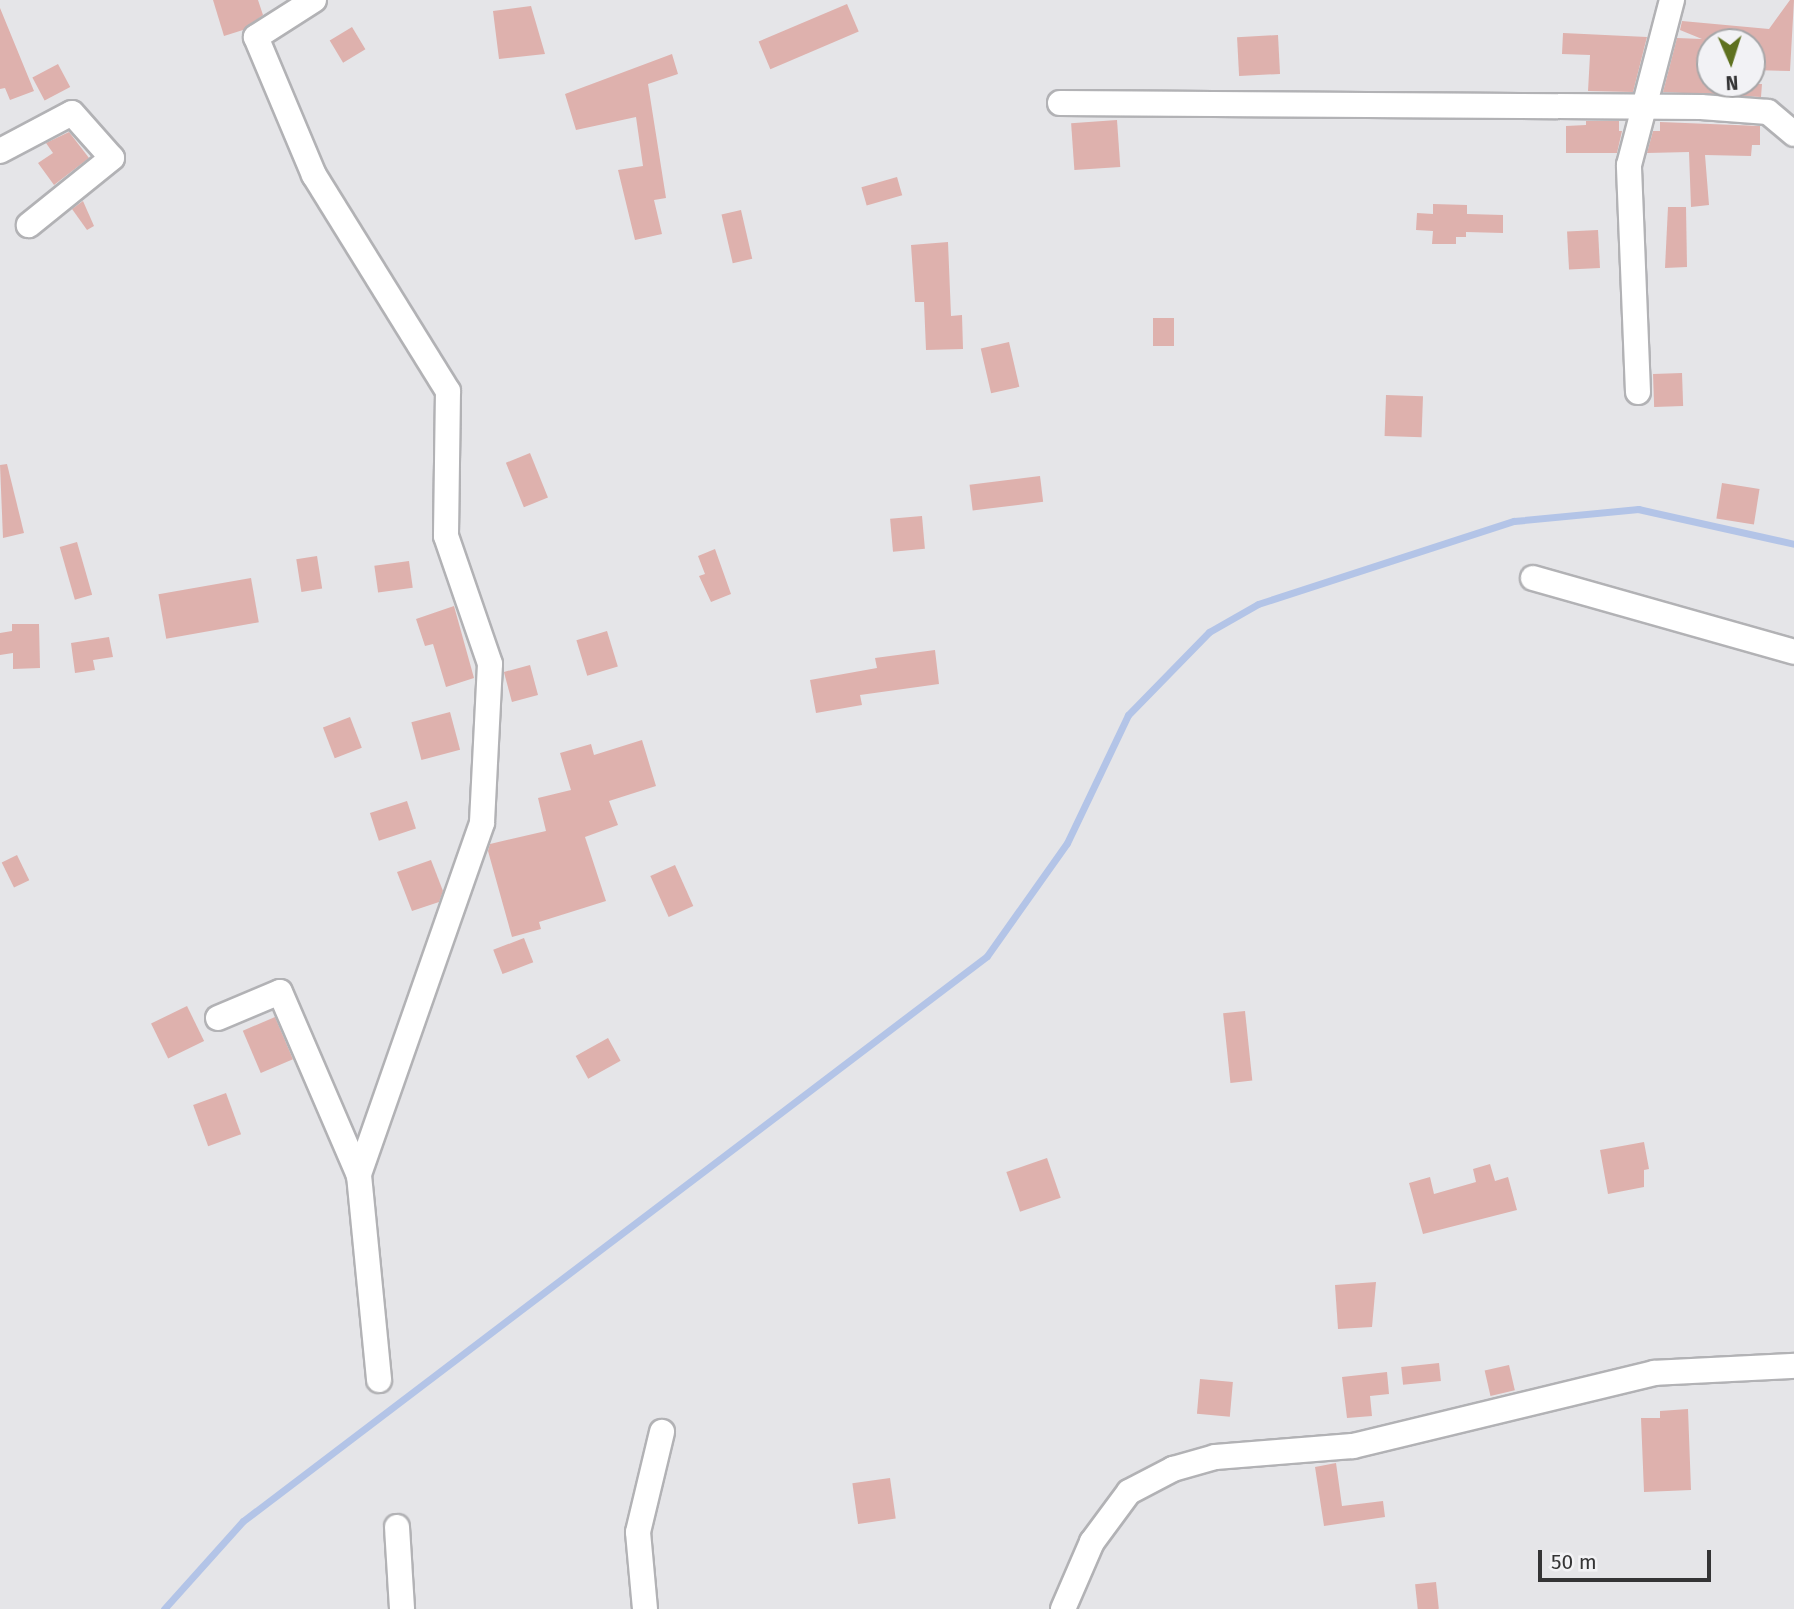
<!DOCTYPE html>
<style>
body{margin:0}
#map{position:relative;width:1794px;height:1609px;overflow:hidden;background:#e5e5e8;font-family:"Fira Sans",sans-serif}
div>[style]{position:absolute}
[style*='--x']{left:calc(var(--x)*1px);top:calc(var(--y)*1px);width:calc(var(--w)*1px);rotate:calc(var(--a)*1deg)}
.stream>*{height:7px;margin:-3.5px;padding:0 3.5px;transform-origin:3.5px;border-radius:3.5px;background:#b3c4e7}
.building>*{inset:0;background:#deb1ad;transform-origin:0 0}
.roads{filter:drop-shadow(2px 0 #b2b2b5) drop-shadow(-2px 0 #b2b2b5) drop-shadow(0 2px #b2b2b5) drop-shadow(0 -2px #b2b2b5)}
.minor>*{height:24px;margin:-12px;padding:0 12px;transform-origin:12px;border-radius:12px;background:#fff}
span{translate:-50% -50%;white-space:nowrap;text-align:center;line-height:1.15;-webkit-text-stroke:5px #f2f2f5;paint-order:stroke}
.north{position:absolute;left:1696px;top:28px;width:70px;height:70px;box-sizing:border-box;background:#f2f2f5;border:2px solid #a6a6a8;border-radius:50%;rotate:177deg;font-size:19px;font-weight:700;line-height:28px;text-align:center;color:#343435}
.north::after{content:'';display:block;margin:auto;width:24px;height:32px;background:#5e711f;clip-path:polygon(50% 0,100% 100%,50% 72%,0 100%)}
.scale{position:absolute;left:1538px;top:1550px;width:173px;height:32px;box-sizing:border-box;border:4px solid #343435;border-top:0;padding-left:9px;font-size:21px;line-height:24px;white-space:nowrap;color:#343435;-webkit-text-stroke:5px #f2f2f5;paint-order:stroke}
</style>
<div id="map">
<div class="stream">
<i style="--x:164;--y:1609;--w:118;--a:-48.1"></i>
<i style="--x:243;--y:1521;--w:934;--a:-37.21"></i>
<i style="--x:987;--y:956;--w:138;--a:-54.7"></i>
<i style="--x:1067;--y:843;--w:142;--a:-64.5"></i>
<i style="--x:1128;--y:715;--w:116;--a:-45.7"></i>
<i style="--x:1209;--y:632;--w:56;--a:-29.7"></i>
<i style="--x:1258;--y:604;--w:269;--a:-18"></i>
<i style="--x:1514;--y:521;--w:125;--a:-5.5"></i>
<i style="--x:1638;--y:509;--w:160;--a:12.6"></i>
</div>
<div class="building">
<i style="clip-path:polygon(213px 0,258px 0,263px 15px,243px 30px,224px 36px)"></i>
<i style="clip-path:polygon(1790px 0,1794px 0,1790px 71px,1752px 70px,1752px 42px,1710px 42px,1710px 84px,1762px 84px,1761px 97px,1663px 92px,1677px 38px,1702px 39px,1680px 30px,1682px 21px,1769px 29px)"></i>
<i style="left:847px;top:4px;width:30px;height:96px;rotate:67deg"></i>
<i style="clip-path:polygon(531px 6px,545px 54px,499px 59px,493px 11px)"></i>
<i style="clip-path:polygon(0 8px,34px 91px,10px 100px,5px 88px,0 89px)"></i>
<i style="left:352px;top:27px;width:26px;height:26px;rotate:59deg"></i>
<i style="clip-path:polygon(1563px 33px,1647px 37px,1633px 92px,1588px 91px,1590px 55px,1562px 54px)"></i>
<i style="left:1278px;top:35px;width:39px;height:41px;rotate:87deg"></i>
<i style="clip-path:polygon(672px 54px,678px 74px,648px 84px,666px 198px,654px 200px,662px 234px,635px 240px,618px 170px,643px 166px,636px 117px,576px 130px,565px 94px)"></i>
<i style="left:58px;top:64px;width:26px;height:29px;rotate:62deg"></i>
<i style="left:1117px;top:120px;width:47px;height:46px;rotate:86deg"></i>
<i style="clip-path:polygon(1586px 121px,1619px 121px,1619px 131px,1622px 131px,1617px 153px,1566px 153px,1566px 126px,1586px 125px)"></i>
<i style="clip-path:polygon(1660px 122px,1760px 126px,1760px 145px,1752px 145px,1751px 156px,1705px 155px,1709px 205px,1691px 207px,1689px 152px,1647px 153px,1653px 131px,1660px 131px)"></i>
<i style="clip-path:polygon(69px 132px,89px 158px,54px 185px,38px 163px,53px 153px,46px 143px)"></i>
<i style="left:897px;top:177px;width:19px;height:37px;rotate:74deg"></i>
<i style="clip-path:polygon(83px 201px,94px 226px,87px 230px,72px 209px)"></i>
<i style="clip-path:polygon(1433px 204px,1467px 205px,1467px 214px,1503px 215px,1503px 233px,1466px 232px,1466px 237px,1456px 237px,1456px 244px,1432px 244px,1433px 231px,1416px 230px,1417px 213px,1433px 214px)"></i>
<i style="clip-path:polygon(1668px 207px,1686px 207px,1687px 267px,1665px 268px)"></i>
<i style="left:741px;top:210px;width:50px;height:20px;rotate:77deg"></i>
<i style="left:1598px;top:230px;width:38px;height:31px;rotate:87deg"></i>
<i style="clip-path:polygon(948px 242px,951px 316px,962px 315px,963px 349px,926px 350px,924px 302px,915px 302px,911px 245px)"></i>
<i style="left:1153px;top:318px;width:21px;height:28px"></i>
<i style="left:1009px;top:342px;width:46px;height:29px;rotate:77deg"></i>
<i style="left:1682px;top:373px;width:33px;height:29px;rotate:88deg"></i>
<i style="left:1386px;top:395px;width:37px;height:41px;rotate:2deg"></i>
<i style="left:530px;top:453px;width:48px;height:26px;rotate:68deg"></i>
<i style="clip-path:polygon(7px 464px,24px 533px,3px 538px,0 465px)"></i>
<i style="left:1040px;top:476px;width:26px;height:71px;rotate:83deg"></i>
<i style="left:1722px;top:483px;width:38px;height:36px;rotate:9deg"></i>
<i style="left:922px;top:516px;width:33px;height:32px;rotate:85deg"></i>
<i style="left:77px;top:542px;width:55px;height:18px;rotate:74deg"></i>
<i style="clip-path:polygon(715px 549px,731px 594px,711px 602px,699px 576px,705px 574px,698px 556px)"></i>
<i style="left:317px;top:556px;width:33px;height:21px;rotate:81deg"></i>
<i style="left:409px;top:561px;width:27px;height:35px;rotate:82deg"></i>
<i style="left:251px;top:578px;width:45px;height:94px;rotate:80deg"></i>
<i style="clip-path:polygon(454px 606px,474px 678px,446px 687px,433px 644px,425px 646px,416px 619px)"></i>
<i style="clip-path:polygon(12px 624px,39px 624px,40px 668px,13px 669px,13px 653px,0 655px,0 633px,12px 631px)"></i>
<i style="left:607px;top:631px;width:37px;height:32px;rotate:73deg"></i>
<i style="clip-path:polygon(109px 637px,113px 657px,93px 660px,95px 670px,75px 673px,71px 643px)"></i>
<i style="clip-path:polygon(935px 650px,939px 684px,860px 695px,862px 705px,816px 713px,810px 680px,877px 668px,875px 658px)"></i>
<i style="left:530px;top:665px;width:31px;height:27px;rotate:75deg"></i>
<i style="left:450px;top:712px;width:39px;height:40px;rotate:75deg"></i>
<i style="left:350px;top:717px;width:33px;height:29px;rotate:69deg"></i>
<i style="clip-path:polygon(642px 740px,656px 786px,609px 801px,618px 825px,585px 837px,606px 901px,539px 922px,541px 929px,512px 937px,488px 851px,490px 844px,546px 831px,538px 798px,571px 790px,560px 753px,591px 744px,594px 755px)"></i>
<i style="left:407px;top:801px;width:29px;height:39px;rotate:72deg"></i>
<i style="left:17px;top:855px;width:28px;height:17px;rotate:64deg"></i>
<i style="clip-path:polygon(431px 860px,443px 891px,439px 902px,412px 911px,397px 872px)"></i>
<i style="left:675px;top:865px;width:45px;height:27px;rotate:66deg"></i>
<i style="left:524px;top:938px;width:26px;height:33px;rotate:69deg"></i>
<i style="left:187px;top:1006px;width:39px;height:40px;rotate:64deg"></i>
<i style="left:1245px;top:1011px;width:70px;height:22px;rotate:84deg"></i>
<i style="left:275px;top:1017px;width:46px;height:35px;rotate:67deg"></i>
<i style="left:608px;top:1038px;width:26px;height:37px;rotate:61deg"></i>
<i style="left:226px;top:1093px;width:44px;height:35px;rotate:70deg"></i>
<i style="clip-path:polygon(1644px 1142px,1649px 1169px,1644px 1170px,1644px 1187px,1608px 1194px,1600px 1150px)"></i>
<i style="left:1047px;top:1158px;width:42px;height:43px;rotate:71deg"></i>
<i style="clip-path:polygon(1490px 1164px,1495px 1181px,1508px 1177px,1517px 1210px,1423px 1234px,1409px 1183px,1430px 1177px,1434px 1194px,1476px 1182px,1473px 1169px)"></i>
<i style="clip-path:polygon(1376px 1282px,1372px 1327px,1338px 1329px,1335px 1285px)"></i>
<i style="left:1439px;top:1363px;width:18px;height:38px;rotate:84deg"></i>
<i style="left:1509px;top:1365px;width:26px;height:25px;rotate:77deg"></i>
<i style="clip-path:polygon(1387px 1372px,1389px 1394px,1370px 1396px,1372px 1416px,1347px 1418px,1342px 1377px)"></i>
<i style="left:1200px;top:1379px;width:33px;height:35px;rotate:5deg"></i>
<i style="clip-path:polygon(1688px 1409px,1691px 1490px,1644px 1492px,1641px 1418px,1660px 1418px,1660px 1411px)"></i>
<i style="clip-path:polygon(1336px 1463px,1342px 1506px,1383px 1501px,1385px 1517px,1324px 1526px,1315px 1467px)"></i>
<i style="left:890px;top:1478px;width:41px;height:38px;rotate:82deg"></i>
<i style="left:1436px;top:1582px;width:27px;height:21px;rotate:84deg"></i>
</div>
<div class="roads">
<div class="minor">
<i style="--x:314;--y:0;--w:69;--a:147.5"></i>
<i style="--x:256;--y:37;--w:150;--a:67.2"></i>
<i style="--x:314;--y:175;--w:254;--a:58.2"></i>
<i style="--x:448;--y:391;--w:145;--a:90.8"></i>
<i style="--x:446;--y:536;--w:135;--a:71"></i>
<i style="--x:490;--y:664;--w:159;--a:92.9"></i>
<i style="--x:482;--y:823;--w:373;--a:109.3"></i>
<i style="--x:1060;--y:103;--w:641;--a:0.36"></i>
<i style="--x:1701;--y:107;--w:67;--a:4.3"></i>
<i style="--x:1768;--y:112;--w:34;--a:40"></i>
<i style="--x:0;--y:151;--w:81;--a:-27.8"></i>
<i style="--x:72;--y:113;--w:60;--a:48.4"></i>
<i style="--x:112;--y:158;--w:107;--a:141.1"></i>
<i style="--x:1638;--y:392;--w:227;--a:-92.3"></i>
<i style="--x:1629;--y:165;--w:171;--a:-75.4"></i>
<i style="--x:1533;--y:578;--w:271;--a:15.8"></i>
<i style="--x:218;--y:1018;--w:67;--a:-22.8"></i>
<i style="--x:280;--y:992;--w:199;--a:66.7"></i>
<i style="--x:359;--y:1175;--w:206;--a:84.4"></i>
<i style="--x:397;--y:1527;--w:82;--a:86.5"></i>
<i style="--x:645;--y:1609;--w:77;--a:-95.2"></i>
<i style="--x:638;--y:1532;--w:103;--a:-76.5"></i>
<i style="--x:1063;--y:1609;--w:73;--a:-66.6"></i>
<i style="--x:1092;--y:1542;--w:62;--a:-53.5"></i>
<i style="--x:1129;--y:1492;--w:50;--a:-27.6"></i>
<i style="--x:1173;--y:1469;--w:44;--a:-15.9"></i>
<i style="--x:1215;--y:1457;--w:138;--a:-4.6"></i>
<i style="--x:1353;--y:1446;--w:310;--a:-13.6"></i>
<i style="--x:1654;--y:1373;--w:140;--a:-2.9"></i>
</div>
</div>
<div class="north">N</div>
<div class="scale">50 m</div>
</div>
